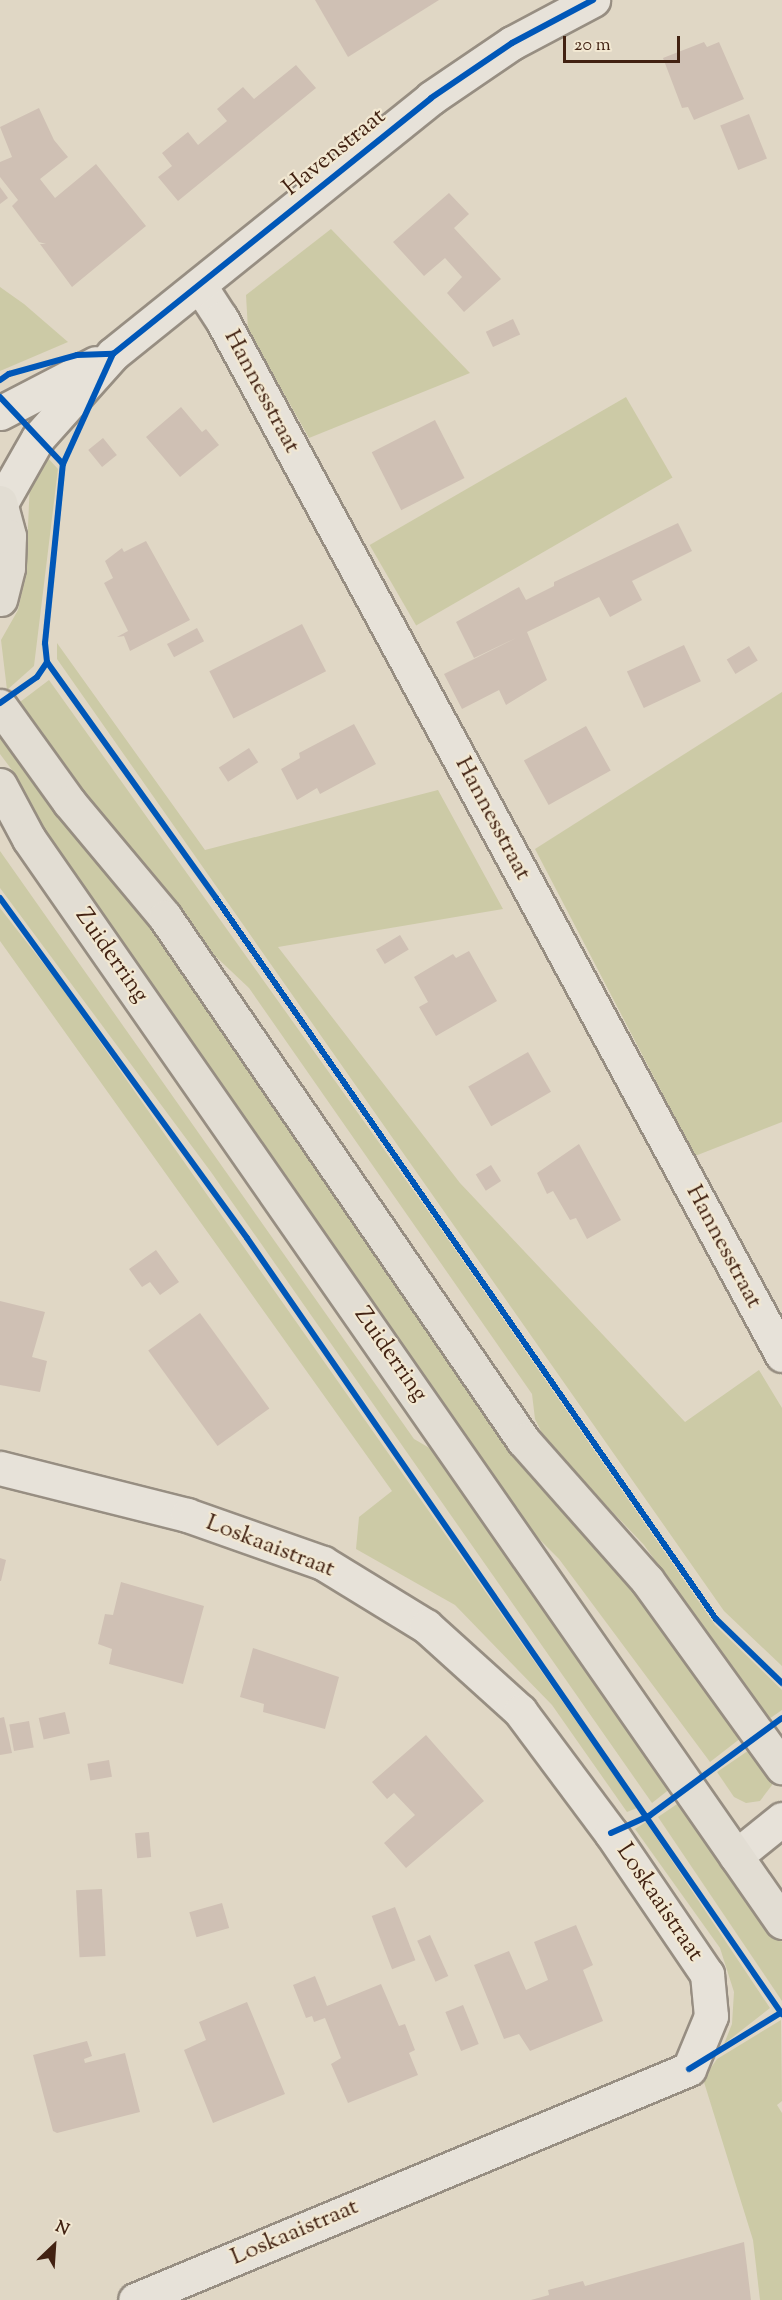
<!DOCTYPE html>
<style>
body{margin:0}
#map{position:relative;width:782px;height:2300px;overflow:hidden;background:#e0d7c5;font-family:"Sorts Mill Goudy",serif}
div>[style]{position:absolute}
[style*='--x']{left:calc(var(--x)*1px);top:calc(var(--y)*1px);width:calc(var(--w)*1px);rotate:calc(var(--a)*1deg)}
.green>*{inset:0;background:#cccaa6;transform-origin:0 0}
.building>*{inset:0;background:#cfc0b4;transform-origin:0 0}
.roads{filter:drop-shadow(2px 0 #978e82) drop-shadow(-2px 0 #978e82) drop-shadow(0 2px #978e82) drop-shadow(0 -2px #978e82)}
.minor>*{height:33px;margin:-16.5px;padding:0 16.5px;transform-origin:16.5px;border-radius:16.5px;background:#e7e2d9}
.major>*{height:33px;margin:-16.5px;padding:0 16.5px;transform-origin:16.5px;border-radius:16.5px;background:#e2ddd3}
.cycleway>*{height:6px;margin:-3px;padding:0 3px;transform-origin:3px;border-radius:3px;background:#0057b8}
span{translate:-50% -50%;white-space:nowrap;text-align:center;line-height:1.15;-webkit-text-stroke:4.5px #f2e8d2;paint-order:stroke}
.street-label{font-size:24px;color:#422212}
.north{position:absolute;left:24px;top:2216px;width:60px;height:60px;-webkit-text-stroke:4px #f2e8d2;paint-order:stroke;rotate:25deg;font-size:16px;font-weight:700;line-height:24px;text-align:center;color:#422212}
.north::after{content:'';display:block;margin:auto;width:21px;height:27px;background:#422212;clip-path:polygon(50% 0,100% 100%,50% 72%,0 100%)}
.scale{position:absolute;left:563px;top:36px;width:117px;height:27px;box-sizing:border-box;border:3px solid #422212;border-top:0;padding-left:8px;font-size:18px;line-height:21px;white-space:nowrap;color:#422212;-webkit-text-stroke:4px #f2e8d2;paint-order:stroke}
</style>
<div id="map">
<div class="green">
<i style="clip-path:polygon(331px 229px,470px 373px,309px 438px,248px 330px,246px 295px)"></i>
<i style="clip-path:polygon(0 287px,24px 304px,68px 342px,0 371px)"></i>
<i style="left:626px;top:397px;width:93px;height:296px;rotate:60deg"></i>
<i style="clip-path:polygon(45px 455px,58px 469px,34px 666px,7px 690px,1px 640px,18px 610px,26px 572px,30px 481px)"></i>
<i style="clip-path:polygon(57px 643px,205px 850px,438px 790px,503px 909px,278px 947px,460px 1183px,685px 1422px,759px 1370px,782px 1408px,782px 1666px,724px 1611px,57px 659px)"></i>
<i style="clip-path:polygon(49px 680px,440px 1228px,715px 1625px,782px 1690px,782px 1710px,769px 1719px,644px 1545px,547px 1443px,535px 1419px,532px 1394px,249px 988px,194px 936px,71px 784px,16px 705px)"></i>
<i style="clip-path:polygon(782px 692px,782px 1122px,695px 1156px,535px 849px)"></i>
<i style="clip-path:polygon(0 728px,117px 876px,746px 1734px,710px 1762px,559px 1559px,523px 1523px,42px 832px,18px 778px,0 754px)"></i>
<i style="clip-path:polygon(0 851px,414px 1439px,445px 1457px,676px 1784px,652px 1803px,211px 1172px,0 888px)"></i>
<i style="clip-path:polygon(0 908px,60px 985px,637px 1808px,627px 1812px,552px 1705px,455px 1605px,356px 1549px,359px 1517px,392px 1491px,0 941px)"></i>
<i style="clip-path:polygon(755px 1746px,773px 1772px,772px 1785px,760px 1801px,746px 1803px,734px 1797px,717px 1772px)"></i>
<i style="clip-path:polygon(683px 1800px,782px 1942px,782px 2001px,658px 1817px)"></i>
<i style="clip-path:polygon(646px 1822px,770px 2008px,724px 2044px,732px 2024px,734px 1992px,720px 1948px,635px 1829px)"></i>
<i style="clip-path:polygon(781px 2020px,782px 2101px,777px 2105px,782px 2113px,782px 2300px,760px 2300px,753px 2240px,703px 2079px,717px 2059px)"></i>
</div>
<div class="building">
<i style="clip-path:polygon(315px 0,439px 0,348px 57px)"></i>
<i style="clip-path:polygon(704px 42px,707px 47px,719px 42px,744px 99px,694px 120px,688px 107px,682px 108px,663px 58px)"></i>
<i style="clip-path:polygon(296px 65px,316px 88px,178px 201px,158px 177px,172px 166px,162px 153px,188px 132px,198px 145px,227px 121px,217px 109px,243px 87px,254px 99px)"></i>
<i style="clip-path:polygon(39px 108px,54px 140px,68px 157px,40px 179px,55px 198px,96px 164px,146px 226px,72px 287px,40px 244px,46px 244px,39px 242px,12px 206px,18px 200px,0 177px,0 162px,12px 157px,0 127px)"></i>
<i style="left:749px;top:114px;width:48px;height:31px;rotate:68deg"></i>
<i style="clip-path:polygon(0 187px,8px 198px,0 204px)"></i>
<i style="clip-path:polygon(449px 193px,469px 214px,454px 228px,501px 279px,464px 312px,447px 293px,462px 277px,445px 258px,424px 276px,393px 242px)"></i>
<i style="left:513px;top:319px;width:17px;height:30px;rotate:65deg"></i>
<i style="clip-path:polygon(181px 407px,202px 432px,206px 429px,219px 445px,180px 477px,146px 437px)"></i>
<i style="left:435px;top:420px;width:65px;height:71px;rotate:63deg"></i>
<i style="left:103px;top:438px;width:22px;height:19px;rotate:51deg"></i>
<i style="clip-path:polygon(678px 523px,692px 551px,632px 581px,642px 600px,610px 617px,599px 597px,527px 632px,547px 680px,506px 705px,499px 690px,462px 709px,444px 674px,516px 638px,474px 658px,456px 622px,519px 587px,526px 600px,554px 586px,554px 582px)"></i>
<i style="clip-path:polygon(146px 541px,190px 620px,130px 651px,124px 636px,117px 637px,128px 631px,104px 583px,113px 578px,105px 561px,122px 548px,124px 552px)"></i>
<i style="left:302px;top:624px;width:53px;height:104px;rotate:63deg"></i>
<i style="left:197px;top:628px;width:15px;height:34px;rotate:62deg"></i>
<i style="left:684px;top:645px;width:40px;height:63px;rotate:65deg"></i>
<i style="left:749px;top:646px;width:17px;height:26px;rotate:59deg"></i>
<i style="clip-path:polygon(354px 724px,376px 764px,320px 794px,317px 788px,297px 800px,281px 769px,300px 758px,299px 753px)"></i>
<i style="left:586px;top:726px;width:51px;height:71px;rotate:61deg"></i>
<i style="left:249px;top:748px;width:17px;height:36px;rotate:57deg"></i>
<i style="left:400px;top:935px;width:17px;height:28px;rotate:59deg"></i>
<i style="clip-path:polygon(469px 951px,497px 1001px,436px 1036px,419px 1007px,428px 1002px,414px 977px,453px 954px,456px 958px)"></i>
<i style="left:528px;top:1052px;width:46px;height:69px;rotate:60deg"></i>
<i style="clip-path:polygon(579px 1144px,621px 1220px,587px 1239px,576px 1218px,570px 1220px,553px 1191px,547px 1194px,537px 1173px)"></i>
<i style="left:491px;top:1165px;width:19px;height:18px;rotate:58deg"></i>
<i style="clip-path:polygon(156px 1250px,179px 1282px,160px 1295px,150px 1282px,142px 1287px,129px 1269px)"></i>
<i style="clip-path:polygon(0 1301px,45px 1312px,32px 1357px,47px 1361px,40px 1392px,0 1385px)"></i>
<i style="left:200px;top:1313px;width:118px;height:64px;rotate:54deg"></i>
<i style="clip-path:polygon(0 1558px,6px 1560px,1px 1581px,0 1581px)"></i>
<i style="clip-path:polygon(121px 1582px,204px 1606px,183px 1684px,109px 1664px,112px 1649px,98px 1644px,105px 1614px,113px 1615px)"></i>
<i style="clip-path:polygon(253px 1648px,339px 1677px,325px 1729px,263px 1712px,264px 1704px,240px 1697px)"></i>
<i style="left:65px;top:1712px;width:22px;height:27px;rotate:77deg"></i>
<i style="clip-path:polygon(4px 1717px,12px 1753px,0 1755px,0 1718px)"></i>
<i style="left:29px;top:1721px;width:27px;height:20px;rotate:80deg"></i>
<i style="clip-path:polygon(426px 1735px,484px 1801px,406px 1868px,384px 1843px,415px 1815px,394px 1793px,387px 1799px,372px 1782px)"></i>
<i style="left:109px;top:1760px;width:17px;height:22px;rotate:80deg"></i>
<i style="left:149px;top:1832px;width:25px;height:14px;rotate:85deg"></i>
<i style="left:102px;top:1889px;width:67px;height:26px;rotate:87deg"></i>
<i style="left:222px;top:1903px;width:26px;height:34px;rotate:74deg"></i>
<i style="left:395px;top:1907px;width:57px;height:25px;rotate:69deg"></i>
<i style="clip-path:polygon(576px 1925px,593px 1965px,583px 1970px,603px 2021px,530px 2051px,519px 2034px,504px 2039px,474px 1965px,509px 1951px,526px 1990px,548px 1980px,534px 1942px)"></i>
<i style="left:430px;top:1935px;width:45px;height:14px;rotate:66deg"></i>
<i style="clip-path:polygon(315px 1976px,327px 2006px,381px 1984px,399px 2026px,405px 2024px,415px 2050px,409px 2053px,418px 2075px,348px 2103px,331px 2064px,341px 2058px,325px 2018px,314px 2022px,312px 2016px,306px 2018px,293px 1985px)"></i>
<i style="clip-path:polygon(247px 2002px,285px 2094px,213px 2123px,184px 2050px,206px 2040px,199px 2022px)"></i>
<i style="left:463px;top:2005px;width:42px;height:19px;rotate:68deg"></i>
<i style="clip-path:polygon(87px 2041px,92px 2056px,84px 2059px,85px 2063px,125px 2053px,140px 2112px,57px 2133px,53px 2131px,33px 2055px)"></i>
<i style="clip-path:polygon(744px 2242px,751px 2300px,531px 2300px,549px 2295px,548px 2290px,583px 2281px,585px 2286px)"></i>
</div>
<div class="roads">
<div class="minor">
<i style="--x:200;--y:286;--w:38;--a:57"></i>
<i style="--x:221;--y:318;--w:1179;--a:61.59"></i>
<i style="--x:0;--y:413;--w:108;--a:-27.5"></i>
<i style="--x:1;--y:503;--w:75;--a:-60.4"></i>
<i style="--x:38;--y:438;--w:113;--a:-48.2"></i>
<i style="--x:113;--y:354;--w:408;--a:-38.8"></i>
<i style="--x:431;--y:98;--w:98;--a:-34.2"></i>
<i style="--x:512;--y:43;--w:92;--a:-28"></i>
<i style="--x:0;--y:1468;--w:193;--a:14.1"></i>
<i style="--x:187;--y:1515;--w:144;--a:19.4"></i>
<i style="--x:323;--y:1563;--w:121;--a:31.5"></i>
<i style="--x:426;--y:1626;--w:127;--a:42.1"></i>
<i style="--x:520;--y:1711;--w:152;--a:53.3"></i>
<i style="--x:611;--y:1833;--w:171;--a:55.8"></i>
<i style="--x:707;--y:1974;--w:42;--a:84.6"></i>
<i style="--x:711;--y:2016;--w:57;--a:112.5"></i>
<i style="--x:689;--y:2069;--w:600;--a:157.37"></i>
<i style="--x:736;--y:1856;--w:59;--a:-38.8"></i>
</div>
<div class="major">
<i style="--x:0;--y:502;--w:35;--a:75"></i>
<i style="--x:9;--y:536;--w:32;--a:92"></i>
<i style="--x:8;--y:568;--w:32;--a:104"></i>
<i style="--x:0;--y:706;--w:118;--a:54.3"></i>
<i style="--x:69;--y:802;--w:150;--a:50.1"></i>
<i style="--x:165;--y:917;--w:634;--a:55.61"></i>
<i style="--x:523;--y:1440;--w:187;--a:48.5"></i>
<i style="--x:647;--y:1580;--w:231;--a:54.2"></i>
<i style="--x:0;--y:785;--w:61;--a:61.8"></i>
<i style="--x:29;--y:839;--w:1319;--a:55.19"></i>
</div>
</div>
<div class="cycleway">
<i style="--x:0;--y:380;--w:11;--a:-34"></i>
<i style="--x:9;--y:374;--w:71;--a:-15.6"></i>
<i style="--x:77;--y:355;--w:36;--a:-2"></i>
<i style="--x:0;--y:397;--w:92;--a:46.8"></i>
<i style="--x:47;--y:662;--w:290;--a:54.4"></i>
<i style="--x:216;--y:898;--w:877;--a:55.26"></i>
<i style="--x:716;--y:1619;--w:92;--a:44.1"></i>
<i style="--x:0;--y:703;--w:45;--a:-35.1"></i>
<i style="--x:37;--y:677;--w:18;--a:-56"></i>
<i style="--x:47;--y:662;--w:19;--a:-96"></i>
<i style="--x:45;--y:643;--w:180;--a:-84.3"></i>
<i style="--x:63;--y:464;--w:121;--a:-65.6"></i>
<i style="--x:113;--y:354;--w:408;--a:-38.8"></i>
<i style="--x:431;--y:98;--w:98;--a:-34.2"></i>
<i style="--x:512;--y:43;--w:92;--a:-28"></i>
<i style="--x:0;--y:898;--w:420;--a:54"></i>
<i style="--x:247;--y:1238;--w:943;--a:55.42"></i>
<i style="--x:611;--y:1833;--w:42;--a:-24.1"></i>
<i style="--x:649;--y:1816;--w:165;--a:-36.4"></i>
<i style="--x:689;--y:2069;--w:109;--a:-31.5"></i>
</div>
<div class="street-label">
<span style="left:335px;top:153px;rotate:-39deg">Havenstraat</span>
<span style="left:261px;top:392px;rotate:62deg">Hannesstraat</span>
<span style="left:492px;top:819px;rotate:62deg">Hannesstraat</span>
<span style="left:111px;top:956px;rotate:55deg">Zuiderring</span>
<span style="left:723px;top:1247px;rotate:62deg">Hannesstraat</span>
<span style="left:390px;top:1355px;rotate:55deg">Zuiderring</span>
<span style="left:270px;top:1547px;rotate:21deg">Loskaaistraat</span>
<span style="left:659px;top:1903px;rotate:56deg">Loskaaistraat</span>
<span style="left:295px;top:2233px;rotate:-23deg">Loskaaistraat</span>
</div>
<div class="north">N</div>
<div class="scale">20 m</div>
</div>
